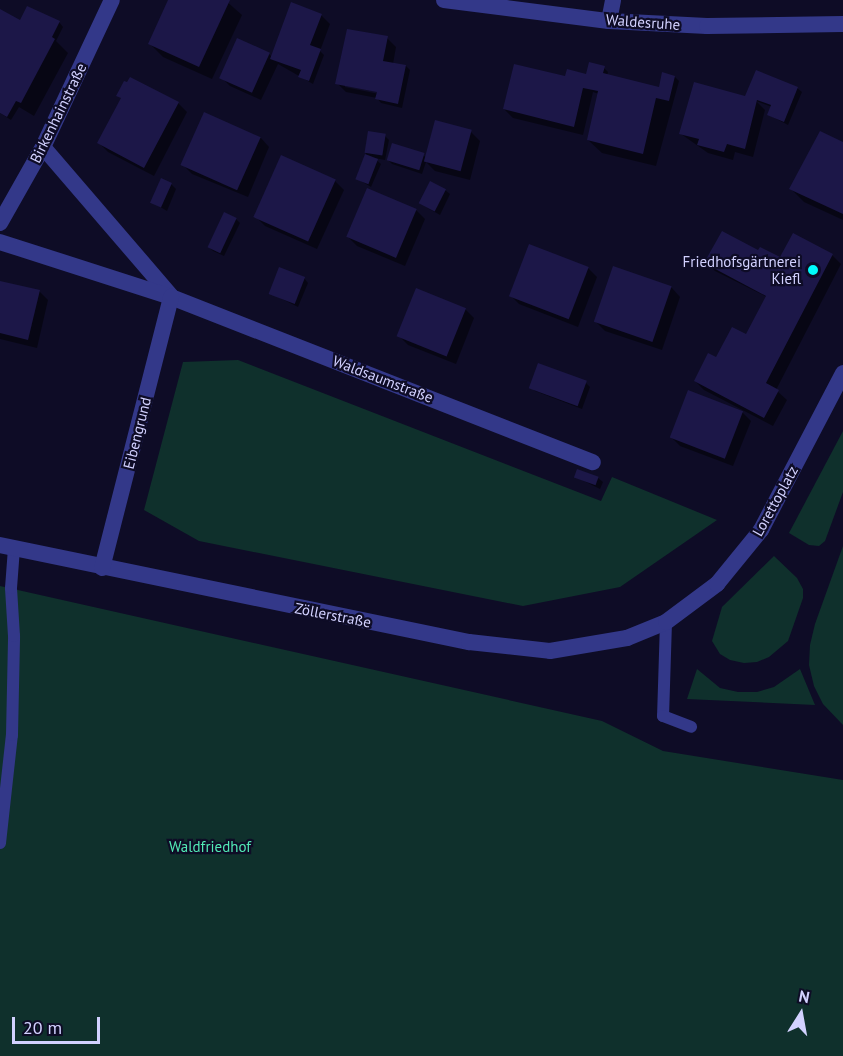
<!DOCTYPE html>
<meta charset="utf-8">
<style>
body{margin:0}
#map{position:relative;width:843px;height:1056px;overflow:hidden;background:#0e0c26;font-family:"PT Sans",sans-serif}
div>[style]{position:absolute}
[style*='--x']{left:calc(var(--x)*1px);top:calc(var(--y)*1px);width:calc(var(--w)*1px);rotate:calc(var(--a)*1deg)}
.green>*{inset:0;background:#0f302c}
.shadow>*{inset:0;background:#0007}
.building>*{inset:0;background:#1c1748;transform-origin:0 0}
.service>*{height:12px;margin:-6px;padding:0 6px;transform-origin:6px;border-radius:6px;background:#333889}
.minor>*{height:16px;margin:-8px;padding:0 8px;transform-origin:8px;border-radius:8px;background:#333889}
.dots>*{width:16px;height:16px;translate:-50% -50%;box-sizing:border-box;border:3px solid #0e0c26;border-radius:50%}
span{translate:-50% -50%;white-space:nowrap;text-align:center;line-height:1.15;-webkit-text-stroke:4.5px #0e0c26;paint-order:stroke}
.street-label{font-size:15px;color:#d2d1ff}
.poi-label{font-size:15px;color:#d2d1ff}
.right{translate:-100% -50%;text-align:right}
.park-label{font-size:15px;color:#52eab5}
.north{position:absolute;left:771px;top:984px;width:60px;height:60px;-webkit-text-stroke:4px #0e0c26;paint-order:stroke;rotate:11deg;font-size:16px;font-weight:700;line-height:24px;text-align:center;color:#d2d1ff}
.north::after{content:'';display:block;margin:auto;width:21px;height:27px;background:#d2d1ff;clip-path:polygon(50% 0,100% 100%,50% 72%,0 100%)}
.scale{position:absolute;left:12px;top:1017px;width:88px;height:27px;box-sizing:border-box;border:3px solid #d2d1ff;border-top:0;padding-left:8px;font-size:18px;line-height:21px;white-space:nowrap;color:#d2d1ff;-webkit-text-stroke:4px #0e0c26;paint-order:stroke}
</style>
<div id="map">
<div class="green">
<i style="clip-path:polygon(238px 360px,601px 501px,612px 477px,717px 520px,620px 587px,523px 606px,199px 541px,144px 510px,183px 362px)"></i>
<i style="clip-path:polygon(843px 431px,843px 492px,825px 541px,819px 546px,809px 545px,789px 533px)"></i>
<i style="clip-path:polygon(843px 546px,843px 725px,823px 704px,814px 686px,809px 665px,810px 645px,815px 624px)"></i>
<i style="clip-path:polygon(774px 556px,797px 578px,803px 589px,803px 598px,788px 641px,769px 657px,757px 662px,744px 663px,730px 660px,720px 654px,712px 641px,722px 607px)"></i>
<i style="clip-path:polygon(0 586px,602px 721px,663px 751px,843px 780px,843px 1056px,0 1056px)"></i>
<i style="clip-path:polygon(697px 669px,720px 688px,738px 692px,757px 692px,774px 687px,800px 669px,815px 705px,687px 699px)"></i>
</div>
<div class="shadow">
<i style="clip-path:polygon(170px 0,225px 0,242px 15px,212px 79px,163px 57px,150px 44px)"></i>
<i style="clip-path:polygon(0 11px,21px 22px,59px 22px,63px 27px,56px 41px,68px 53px,34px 116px,19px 107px,11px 120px,0 113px)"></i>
<i style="clip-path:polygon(321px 15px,330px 24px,320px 51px,324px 55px,313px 84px,278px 64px,261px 100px,230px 86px,221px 77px,269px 54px,272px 57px)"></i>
<i style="clip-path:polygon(evenodd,387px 38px,396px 47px,393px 64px,406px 66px,410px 70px,402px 108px,381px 103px,377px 98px,346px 92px,337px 83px,387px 38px,345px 84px,385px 92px,384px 95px,345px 87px,345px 84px)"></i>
<i style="clip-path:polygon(604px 68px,608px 72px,607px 76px,658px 89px,675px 77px,679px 81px,656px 166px,602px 153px,588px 140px,599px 94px,593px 92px,583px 135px,513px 118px,504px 109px,566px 78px,586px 75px)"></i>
<i style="clip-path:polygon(797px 88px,802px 92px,788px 125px,769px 115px,772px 107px,756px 101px,765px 110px,753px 157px,735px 152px,733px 160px,708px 153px,681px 134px,752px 100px)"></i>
<i style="clip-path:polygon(178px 103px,187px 112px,154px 176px,108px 152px,99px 143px)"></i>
<i style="clip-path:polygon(471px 132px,480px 141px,470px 180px,435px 171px,426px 162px,422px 174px,392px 164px,388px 160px,423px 155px,427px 158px)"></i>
<i style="clip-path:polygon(385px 136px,389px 140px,385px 160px,374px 158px,381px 164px,371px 187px,356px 178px,366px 153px)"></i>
<i style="clip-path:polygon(261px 138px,269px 147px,248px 197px,192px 174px,183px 165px)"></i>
<i style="clip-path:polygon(843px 144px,843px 220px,804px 202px,791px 189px)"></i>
<i style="clip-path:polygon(335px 181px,344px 190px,317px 249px,265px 226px,256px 217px)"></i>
<i style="clip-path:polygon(171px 184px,176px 189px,167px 211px,152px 202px)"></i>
<i style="clip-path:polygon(445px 190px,450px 194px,440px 215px,421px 204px)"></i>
<i style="clip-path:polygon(416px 210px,425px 219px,405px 266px,357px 246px,348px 237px)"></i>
<i style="clip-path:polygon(236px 219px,240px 223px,224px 256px,213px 251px,209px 247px)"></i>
<i style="clip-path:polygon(757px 251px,781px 259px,832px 255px,841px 264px,776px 390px,787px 400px,773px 426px,704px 390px,695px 381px,747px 336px,767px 297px,715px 271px,706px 262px)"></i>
<i style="clip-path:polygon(588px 268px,597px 277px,578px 327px,519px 304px,510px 295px)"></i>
<i style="clip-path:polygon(614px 268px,672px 288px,680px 297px,662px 350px,605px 331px,596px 322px)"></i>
<i style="clip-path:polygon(304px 278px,308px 283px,298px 307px,270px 293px)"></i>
<i style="clip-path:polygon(0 282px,39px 291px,48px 300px,37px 348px,0 339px)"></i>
<i style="clip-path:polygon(465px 309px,474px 318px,456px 364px,408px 345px,399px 336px)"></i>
<i style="clip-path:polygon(586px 383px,590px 387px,582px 409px,535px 391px,531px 387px)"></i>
<i style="clip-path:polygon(741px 411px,751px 421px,733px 466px,680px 446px,671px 437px)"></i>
<i style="clip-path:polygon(576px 477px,598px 478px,603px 482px,600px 489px)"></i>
</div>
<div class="building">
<i style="clip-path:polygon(168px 0,230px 0,199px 67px,148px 44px)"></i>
<i style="clip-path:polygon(291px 2px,322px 14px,310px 45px,321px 49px,309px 81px,298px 77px,301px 70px,270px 59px)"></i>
<i style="clip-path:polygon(27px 6px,60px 21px,52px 37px,55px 39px,21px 103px,16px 101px,7px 117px,0 113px,0 9px,20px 20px)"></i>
<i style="clip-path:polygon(347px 29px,388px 36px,383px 61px,406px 65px,398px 104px,375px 99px,377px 92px,335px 84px)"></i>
<i style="left:237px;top:38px;width:36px;height:44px;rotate:24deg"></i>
<i style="clip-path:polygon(589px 62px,605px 66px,603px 73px,659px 87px,662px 72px,675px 76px,669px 101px,656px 98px,643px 154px,587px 140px,598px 91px,583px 88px,574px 127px,503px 109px,514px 64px,565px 76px,567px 69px,586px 74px)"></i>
<i style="clip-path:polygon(756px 70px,798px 87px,784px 122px,767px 115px,771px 105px,757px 100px,745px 149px,727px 144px,724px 152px,697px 145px,699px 139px,679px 134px,694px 82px,745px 96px)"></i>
<i style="clip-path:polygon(130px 77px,179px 102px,144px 168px,97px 143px,121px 98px,116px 96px,124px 81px,127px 82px)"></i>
<i style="left:204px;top:112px;width:62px;height:58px;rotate:24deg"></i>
<i style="left:435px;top:120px;width:38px;height:43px;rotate:15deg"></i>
<i style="left:368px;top:131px;width:18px;height:22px;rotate:9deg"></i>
<i style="clip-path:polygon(820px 131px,843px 142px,843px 214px,789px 189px)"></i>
<i style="left:392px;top:143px;width:34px;height:18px;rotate:17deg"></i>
<i style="left:365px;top:154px;width:14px;height:27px;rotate:21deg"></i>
<i style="left:281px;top:155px;width:60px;height:68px;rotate:24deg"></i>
<i style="left:161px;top:178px;width:12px;height:27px;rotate:24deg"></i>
<i style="left:430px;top:181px;width:18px;height:25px;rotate:27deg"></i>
<i style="left:367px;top:188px;width:54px;height:53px;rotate:23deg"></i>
<i style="left:224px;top:212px;width:14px;height:39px;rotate:25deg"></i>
<i style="clip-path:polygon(722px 231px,758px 250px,760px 247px,780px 257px,793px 233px,833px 254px,766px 383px,779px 390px,764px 418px,694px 381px,708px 353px,716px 357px,732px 327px,746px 334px,766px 296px,704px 263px)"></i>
<i style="left:529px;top:244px;width:64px;height:56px;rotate:21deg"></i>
<i style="left:613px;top:266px;width:62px;height:59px;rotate:19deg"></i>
<i style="left:279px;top:267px;width:28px;height:29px;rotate:21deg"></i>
<i style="clip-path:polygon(0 281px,40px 290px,28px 340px,0 333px)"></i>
<i style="left:416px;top:288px;width:54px;height:52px;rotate:22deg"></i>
<i style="left:538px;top:363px;width:52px;height:27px;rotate:20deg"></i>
<i style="left:688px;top:390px;width:59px;height:51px;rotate:21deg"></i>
<i style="left:577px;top:469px;width:23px;height:9px;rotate:20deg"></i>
</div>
<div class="service">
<i style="--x:666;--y:622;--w:94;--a:91.8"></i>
<i style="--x:663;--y:716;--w:30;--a:21"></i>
<i style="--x:0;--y:843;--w:109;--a:-83.7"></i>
<i style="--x:12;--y:735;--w:99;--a:-88.8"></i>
<i style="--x:14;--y:636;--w:48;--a:-93.6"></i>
<i style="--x:11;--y:588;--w:40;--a:-85.7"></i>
</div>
<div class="minor">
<i style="--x:444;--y:0;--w:166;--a:7.3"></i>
<i style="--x:609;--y:21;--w:98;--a:2.9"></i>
<i style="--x:707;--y:26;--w:136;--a:-0.8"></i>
<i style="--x:609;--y:21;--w:21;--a:-79"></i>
<i style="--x:43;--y:147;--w:196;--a:49.3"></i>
<i style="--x:0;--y:223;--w:87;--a:-60.5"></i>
<i style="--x:43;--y:147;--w:162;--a:-64.9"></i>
<i style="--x:0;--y:242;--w:180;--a:17.8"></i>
<i style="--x:171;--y:297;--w:453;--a:21.4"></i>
<i style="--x:0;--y:545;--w:479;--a:11.7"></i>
<i style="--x:469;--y:642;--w:81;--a:6.3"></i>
<i style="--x:550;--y:651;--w:78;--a:-9.6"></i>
<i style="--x:627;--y:638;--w:42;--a:-22.3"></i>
<i style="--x:666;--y:622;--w:64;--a:-36.7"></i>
<i style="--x:717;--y:584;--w:70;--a:-50.8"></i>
<i style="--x:761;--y:530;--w:177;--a:-62.4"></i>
<i style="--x:102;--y:568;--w:280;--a:-75.7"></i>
</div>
<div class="dots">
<i style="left:813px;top:270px;background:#00fcfc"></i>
</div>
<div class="street-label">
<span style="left:643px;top:22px;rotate:4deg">Waldesruhe</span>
<span style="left:58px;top:113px;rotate:-64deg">Birkenhainstraße</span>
<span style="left:383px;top:379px;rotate:21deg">Waldsaumstraße</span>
<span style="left:137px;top:433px;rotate:-76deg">Eibengrund</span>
<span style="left:775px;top:501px;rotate:-61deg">Lorettoplatz</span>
<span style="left:333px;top:615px;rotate:11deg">Zöllerstraße</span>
</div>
<div class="poi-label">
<span class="right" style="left:801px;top:270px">Friedhofsgärtnerei<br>Kiefl</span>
</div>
<div class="park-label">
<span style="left:210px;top:847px">Waldfriedhof</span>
</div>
<div class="north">N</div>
<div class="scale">20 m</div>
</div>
